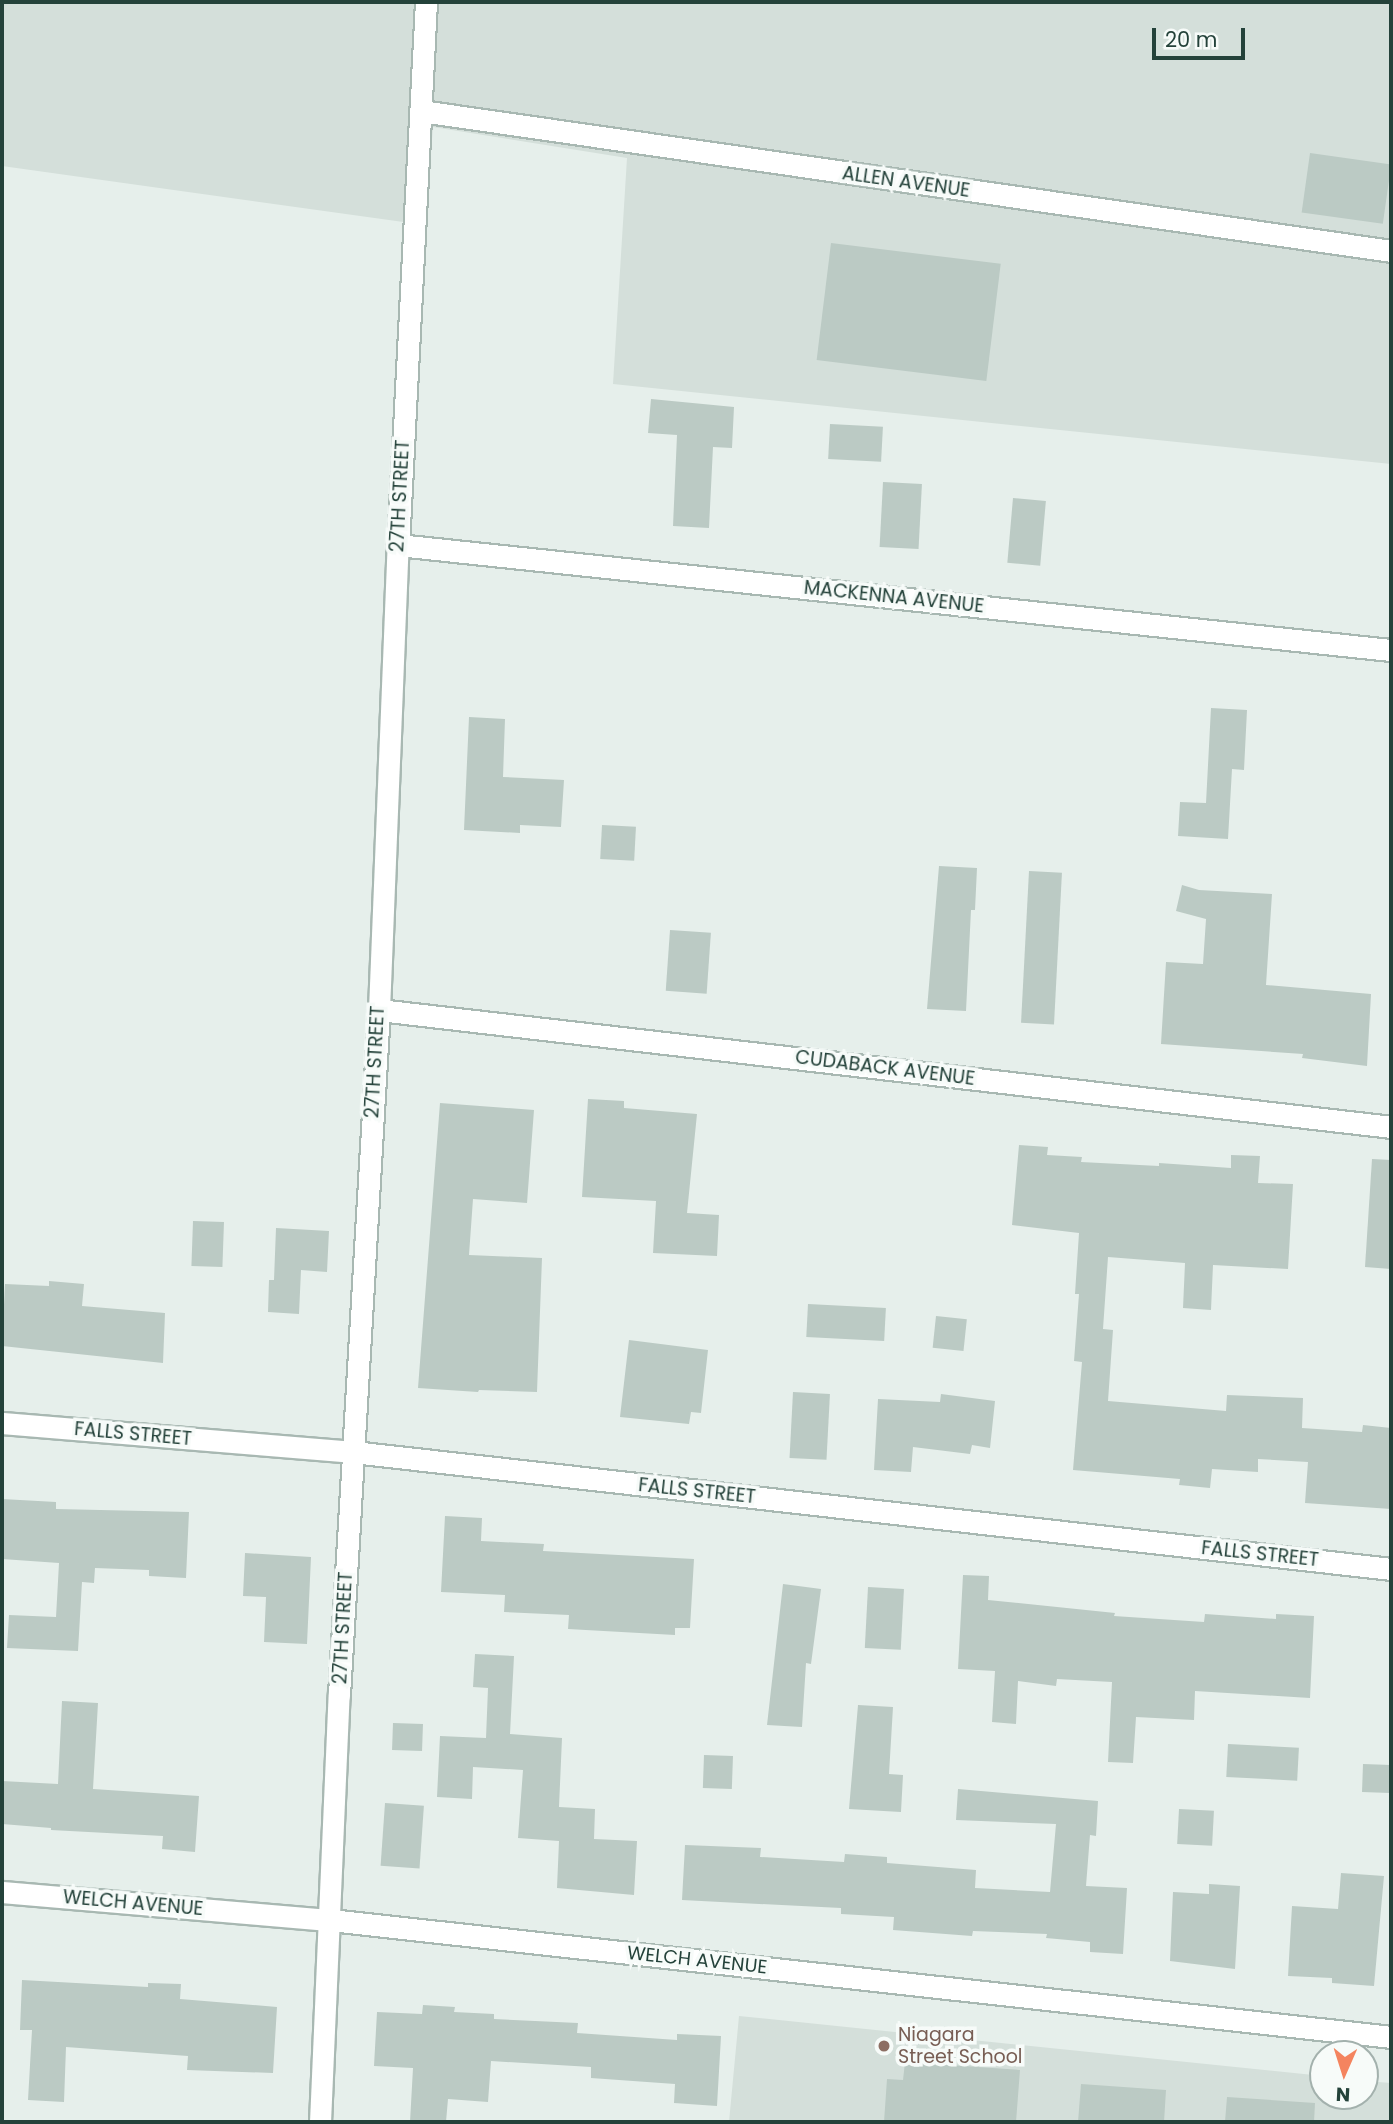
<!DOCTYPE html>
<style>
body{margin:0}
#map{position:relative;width:1393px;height:2124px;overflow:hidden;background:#e6efeb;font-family:Poppins,sans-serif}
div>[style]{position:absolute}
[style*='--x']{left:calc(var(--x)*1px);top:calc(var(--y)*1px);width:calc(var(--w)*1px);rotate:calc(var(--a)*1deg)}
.built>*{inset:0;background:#d4dfda}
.building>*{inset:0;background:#bbcac4;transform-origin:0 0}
.roads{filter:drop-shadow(2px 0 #a8b8b2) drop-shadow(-2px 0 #a8b8b2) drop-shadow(0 2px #a8b8b2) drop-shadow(0 -2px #a8b8b2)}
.minor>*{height:21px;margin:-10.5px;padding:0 10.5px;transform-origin:10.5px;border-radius:10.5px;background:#fff}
.tertiary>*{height:21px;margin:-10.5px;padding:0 10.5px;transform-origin:10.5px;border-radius:10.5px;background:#fff}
.dots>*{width:19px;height:19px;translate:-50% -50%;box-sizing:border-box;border:4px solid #f7fbf9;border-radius:50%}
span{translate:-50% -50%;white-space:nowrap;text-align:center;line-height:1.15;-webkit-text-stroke:7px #f7fbf9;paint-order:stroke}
.street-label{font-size:19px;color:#24423a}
.education-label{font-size:19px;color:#785e54}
.left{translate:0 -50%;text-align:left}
.frame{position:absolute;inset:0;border:4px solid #24423a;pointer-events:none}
.north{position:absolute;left:1309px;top:2040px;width:70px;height:70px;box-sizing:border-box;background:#f7fbf9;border:2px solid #a3b1ad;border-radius:50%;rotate:183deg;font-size:19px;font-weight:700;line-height:28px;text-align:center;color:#24423a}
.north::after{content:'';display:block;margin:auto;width:24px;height:32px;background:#f4845f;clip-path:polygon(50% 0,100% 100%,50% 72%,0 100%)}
.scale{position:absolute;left:1152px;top:28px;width:93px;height:32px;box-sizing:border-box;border:4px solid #24423a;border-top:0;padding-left:9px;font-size:21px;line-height:24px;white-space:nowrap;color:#24423a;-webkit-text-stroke:5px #f7fbf9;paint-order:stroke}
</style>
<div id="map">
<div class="built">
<i style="clip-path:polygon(2px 2px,1391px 2px,1391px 464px,613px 384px,627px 158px,433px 127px,425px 225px,2px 166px)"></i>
<i style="clip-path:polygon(739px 2016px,1323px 2076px,1323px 2096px,1365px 2096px,1365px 2081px,1391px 2083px,1391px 2122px,729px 2122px)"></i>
</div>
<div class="building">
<i style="left:1310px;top:153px;width:82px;height:60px;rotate:8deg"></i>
<i style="left:831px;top:243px;width:171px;height:118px;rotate:7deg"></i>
<i style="clip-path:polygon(651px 399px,734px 407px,732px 448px,713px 447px,709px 528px,673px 526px,677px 435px,648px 433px)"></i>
<i style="left:830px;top:424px;width:53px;height:35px;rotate:3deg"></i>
<i style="left:883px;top:482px;width:39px;height:65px;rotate:3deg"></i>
<i style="left:1013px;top:498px;width:33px;height:65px;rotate:5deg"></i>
<i style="clip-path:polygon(1211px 708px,1247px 710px,1244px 770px,1232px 769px,1228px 839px,1178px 836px,1180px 802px,1206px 803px)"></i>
<i style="clip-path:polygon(469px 717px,505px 719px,503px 777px,564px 780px,561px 827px,520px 825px,520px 833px,464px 830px)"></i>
<i style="left:602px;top:825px;width:34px;height:34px;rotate:3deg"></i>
<i style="clip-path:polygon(939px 866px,977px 868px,975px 910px,971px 910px,966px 1011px,927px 1009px)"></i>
<i style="left:1029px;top:871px;width:33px;height:152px;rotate:3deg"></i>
<i style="clip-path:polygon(1182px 885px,1199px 890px,1272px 894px,1266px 985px,1371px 994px,1367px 1066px,1302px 1058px,1303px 1054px,1161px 1044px,1166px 962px,1203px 964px,1206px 919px,1176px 911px)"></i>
<i style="left:670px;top:930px;width:41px;height:61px;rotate:4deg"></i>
<i style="clip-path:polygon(588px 1099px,624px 1101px,624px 1108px,697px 1114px,687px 1213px,719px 1215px,717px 1256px,653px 1253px,656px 1201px,582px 1197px)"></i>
<i style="clip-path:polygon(440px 1103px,534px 1110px,527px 1203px,473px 1199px,469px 1255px,542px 1258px,537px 1392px,479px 1390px,478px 1392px,418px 1388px)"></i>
<i style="clip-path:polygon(1019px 1145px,1048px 1147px,1047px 1155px,1082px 1157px,1081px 1162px,1159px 1166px,1159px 1163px,1231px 1168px,1231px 1155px,1260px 1156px,1258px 1183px,1293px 1184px,1288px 1269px,1213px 1265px,1211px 1310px,1183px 1308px,1185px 1263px,1108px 1257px,1103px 1329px,1113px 1330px,1108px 1401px,1226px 1411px,1227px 1395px,1303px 1398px,1302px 1428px,1362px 1432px,1363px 1425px,1391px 1428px,1391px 1509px,1305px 1503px,1308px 1462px,1258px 1459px,1258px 1472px,1212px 1469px,1210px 1488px,1179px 1485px,1180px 1479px,1073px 1470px,1082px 1362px,1074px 1361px,1079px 1294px,1075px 1294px,1079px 1233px,1012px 1225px)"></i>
<i style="clip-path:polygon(1372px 1159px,1391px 1160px,1391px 1269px,1365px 1267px)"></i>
<i style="left:193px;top:1221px;width:31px;height:45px;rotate:2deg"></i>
<i style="clip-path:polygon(276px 1228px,329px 1231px,327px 1272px,301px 1270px,299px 1314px,268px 1312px,269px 1280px,274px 1280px)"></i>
<i style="clip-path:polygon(49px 1281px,84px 1284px,82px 1306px,165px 1313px,163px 1363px,2px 1346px,5px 1284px,49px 1286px)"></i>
<i style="left:808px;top:1304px;width:78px;height:33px;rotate:3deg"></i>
<i style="left:936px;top:1316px;width:31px;height:32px;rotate:6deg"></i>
<i style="clip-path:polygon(629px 1340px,708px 1350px,701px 1413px,691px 1412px,689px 1424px,620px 1417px)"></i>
<i style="left:793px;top:1392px;width:37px;height:66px;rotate:3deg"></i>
<i style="clip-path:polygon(941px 1394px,995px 1401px,990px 1448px,972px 1445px,970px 1454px,913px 1447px,911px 1472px,874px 1470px,878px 1399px,940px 1402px)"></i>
<i style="clip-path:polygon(2px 1499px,56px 1502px,56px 1509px,189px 1512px,186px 1578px,149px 1576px,149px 1570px,95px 1568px,94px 1583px,82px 1582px,78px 1651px,7px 1648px,9px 1615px,56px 1617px,59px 1563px,2px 1559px)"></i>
<i style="clip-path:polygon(445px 1516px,482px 1518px,481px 1541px,544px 1544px,543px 1551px,694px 1559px,690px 1628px,675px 1628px,675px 1635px,568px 1629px,569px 1615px,504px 1612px,505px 1595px,441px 1592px)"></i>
<i style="clip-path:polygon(245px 1553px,311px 1557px,307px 1644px,264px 1642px,266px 1597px,243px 1596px)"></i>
<i style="clip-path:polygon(963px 1575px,989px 1576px,988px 1600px,1115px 1613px,1114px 1616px,1204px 1622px,1205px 1614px,1276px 1619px,1276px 1614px,1314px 1616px,1310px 1698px,1195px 1691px,1194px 1720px,1136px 1717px,1133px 1763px,1108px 1762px,1112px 1682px,1057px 1679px,1056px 1686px,1018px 1681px,1016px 1724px,992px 1722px,995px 1671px,958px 1669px)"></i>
<i style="clip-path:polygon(783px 1584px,821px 1589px,811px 1664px,806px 1663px,802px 1727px,767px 1725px)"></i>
<i style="left:868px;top:1587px;width:36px;height:61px;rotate:3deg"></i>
<i style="clip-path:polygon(475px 1654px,514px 1656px,510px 1734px,562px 1738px,559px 1807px,595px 1809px,594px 1839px,637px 1841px,634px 1895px,557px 1888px,559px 1841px,518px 1838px,523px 1770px,473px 1767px,472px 1799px,437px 1797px,440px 1736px,486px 1738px,488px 1688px,473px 1687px)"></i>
<i style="clip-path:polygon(62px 1701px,98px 1703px,93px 1789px,199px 1796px,195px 1852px,162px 1849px,163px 1836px,51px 1830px,51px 1828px,2px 1824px,2px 1781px,58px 1784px)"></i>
<i style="clip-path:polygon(858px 1705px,893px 1707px,889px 1774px,903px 1775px,901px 1812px,849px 1809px)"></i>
<i style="left:393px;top:1723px;width:30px;height:27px;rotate:2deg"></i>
<i style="left:1228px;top:1744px;width:71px;height:33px;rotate:3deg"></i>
<i style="left:704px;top:1755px;width:29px;height:33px;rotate:2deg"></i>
<i style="left:1363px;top:1764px;width:28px;height:28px;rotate:2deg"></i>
<i style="clip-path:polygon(958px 1789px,1098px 1801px,1096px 1836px,1090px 1835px,1086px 1886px,1127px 1888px,1123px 1954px,1090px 1952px,1090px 1942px,1046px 1938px,1047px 1934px,973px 1931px,972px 1936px,893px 1930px,894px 1917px,841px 1914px,841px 1908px,682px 1900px,685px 1845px,761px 1848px,760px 1857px,844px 1862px,845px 1854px,887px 1857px,887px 1863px,976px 1870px,975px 1888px,1050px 1892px,1056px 1824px,956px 1820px)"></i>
<i style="left:385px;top:1803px;width:39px;height:63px;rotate:4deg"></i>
<i style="left:1179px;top:1809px;width:35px;height:35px;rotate:3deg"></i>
<i style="clip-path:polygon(1341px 1873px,1384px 1876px,1374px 1986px,1332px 1983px,1332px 1978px,1288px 1976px,1292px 1906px,1338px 1909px)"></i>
<i style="clip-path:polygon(1209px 1884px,1240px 1886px,1235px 1969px,1170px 1961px,1173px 1892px,1209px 1894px)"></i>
<i style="clip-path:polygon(22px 1980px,148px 1987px,148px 1983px,181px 1984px,180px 1999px,277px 2007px,273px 2073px,187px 2070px,188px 2056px,66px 2047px,64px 2102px,28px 2100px,32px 2030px,20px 2030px)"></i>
<i style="clip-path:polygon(423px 2005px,455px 2007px,454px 2012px,494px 2014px,494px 2019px,578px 2023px,577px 2033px,677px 2040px,677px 2034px,721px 2036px,717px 2106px,674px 2103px,675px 2084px,591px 2078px,591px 2067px,491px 2061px,488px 2102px,448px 2099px,446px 2122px,410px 2122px,413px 2068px,374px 2066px,377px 2012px,422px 2014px)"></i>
<i style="clip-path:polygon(905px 2062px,1020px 2070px,1016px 2122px,884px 2122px,887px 2079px,903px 2080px)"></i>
<i style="clip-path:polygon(1081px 2084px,1166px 2090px,1164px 2122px,1078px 2122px)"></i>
<i style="clip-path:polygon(1227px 2097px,1315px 2103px,1314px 2122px,1225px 2122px)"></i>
</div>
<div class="roads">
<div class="minor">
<i style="--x:421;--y:111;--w:980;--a:8.21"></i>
<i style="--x:398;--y:545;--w:999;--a:6.04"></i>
<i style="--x:379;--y:1010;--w:1019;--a:6.59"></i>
<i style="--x:2;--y:1892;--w:329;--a:4.9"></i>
<i style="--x:330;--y:1920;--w:1067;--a:6.29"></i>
<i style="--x:320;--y:2122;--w:427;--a:-87.5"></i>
<i style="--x:339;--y:1695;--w:686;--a:-86.66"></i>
<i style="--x:379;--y:1010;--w:465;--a:-87.7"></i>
<i style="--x:398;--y:545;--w:544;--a:-87.05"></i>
</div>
<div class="tertiary">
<i style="--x:2;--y:1423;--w:352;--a:4.7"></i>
<i style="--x:353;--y:1452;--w:1045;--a:6.43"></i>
</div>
</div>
<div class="dots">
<i style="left:884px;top:2046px;background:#8d6e63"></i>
</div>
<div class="street-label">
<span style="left:906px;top:182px;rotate:8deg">ALLEN AVENUE</span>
<span style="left:400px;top:496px;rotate:-87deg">27TH STREET</span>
<span style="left:894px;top:597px;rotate:6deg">MACKENNA AVENUE</span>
<span style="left:375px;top:1062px;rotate:-87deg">27TH STREET</span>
<span style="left:885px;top:1068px;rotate:7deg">CUDABACK AVENUE</span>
<span style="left:133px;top:1434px;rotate:5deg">FALLS STREET</span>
<span style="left:697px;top:1491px;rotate:6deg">FALLS STREET</span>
<span style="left:1260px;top:1554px;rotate:6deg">FALLS STREET</span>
<span style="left:343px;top:1628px;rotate:-87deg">27TH STREET</span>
<span style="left:133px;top:1903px;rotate:5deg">WELCH AVENUE</span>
<span style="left:697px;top:1960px;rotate:6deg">WELCH AVENUE</span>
</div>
<div class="education-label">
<span class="left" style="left:898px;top:2046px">Niagara<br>Street School</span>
</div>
<div class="frame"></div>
<div class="north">N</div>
<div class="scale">20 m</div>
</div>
